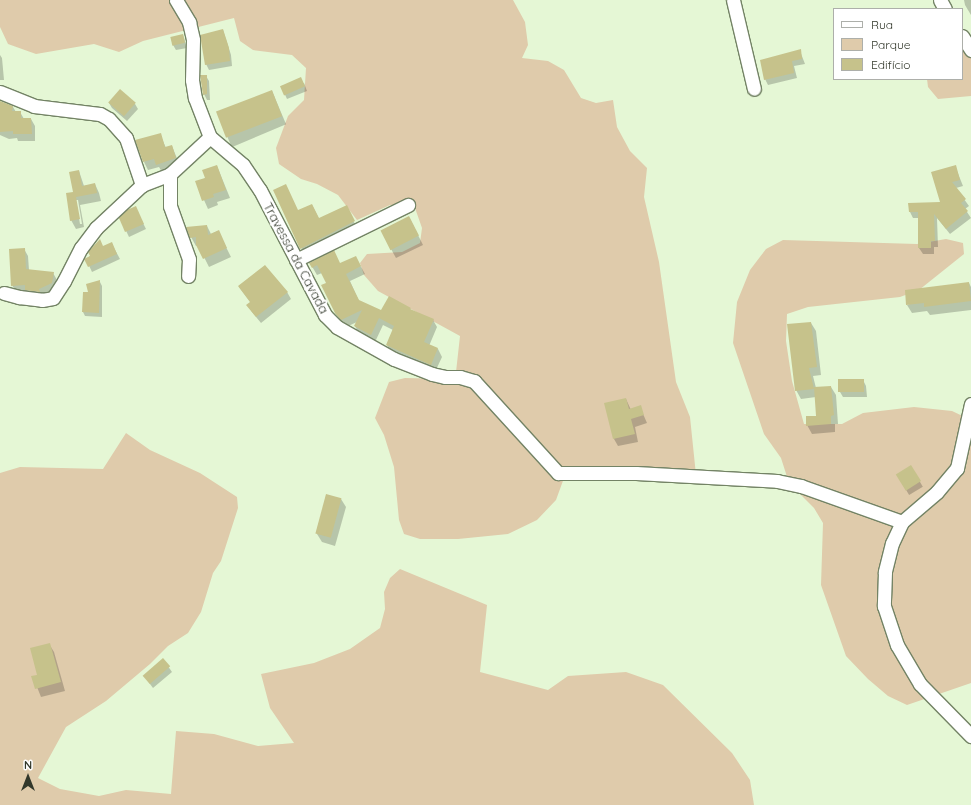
<!DOCTYPE html>
<meta charset="utf-8">
<style>
body{margin:0}
#map{position:relative;width:971px;height:805px;overflow:hidden;background:#e5f7d5;font-family:Quicksand,sans-serif}
div>[style]{position:absolute}
[style*='--x']{left:calc(var(--x)*1px);top:calc(var(--y)*1px);width:calc(var(--w)*1px);rotate:calc(var(--a)*1deg)}
.green>*{inset:0;background:#dfcbab}
.shadow>*{inset:0;background:#0003;transform-origin:0 0}
.building>*{inset:0;background:#c6c28b;transform-origin:0 0}
.roads{filter:drop-shadow(1px 0 #738365) drop-shadow(-1px 0 #738365) drop-shadow(0 1px #738365) drop-shadow(0 -1px #738365)}
.street>*{height:13px;margin:-6.5px;padding:0 6.5px;transform-origin:6.5px;border-radius:6.5px;background:#fff}
span{translate:-50% -50%;white-space:nowrap;text-align:center;line-height:1.15;-webkit-text-stroke:4px #fff;paint-order:stroke}
.street-label{font-size:13px;color:#32382b}
.legend{position:absolute;left:833px;top:8px;width:130px;height:72px;box-sizing:border-box;background:#fff;border:1px solid #adafaa;margin:0;padding:5px 7px;list-style:none;font-size:12px;color:#32382b}
.legend li{display:flex;align-items:center;gap:8px;height:20px}
.legend b{width:20px;border:1px solid #adafaa}
.north{position:absolute;left:8px;top:757px;width:40px;height:40px;-webkit-text-stroke:3px #fff;paint-order:stroke;rotate:0deg;font-size:11px;font-weight:700;line-height:16px;text-align:center;color:#32382b}
.north::after{content:'';display:block;margin:auto;width:14px;height:18px;background:#32382b;clip-path:polygon(50% 0,100% 100%,50% 72%,0 100%)}
</style>
<div id="map">
<div class="green">
<i style="clip-path:polygon(0 0,513px 0,525px 22px,528px 45px,522px 58px,548px 61px,564px 70px,581px 98px,596px 103px,613px 100px,617px 127px,630px 151px,647px 168px,644px 197px,659px 262px,676px 382px,690px 417px,696px 475px,658px 467px,639px 473px,564px 478px,556px 500px,537px 520px,508px 534px,458px 539px,420px 539px,404px 534px,399px 520px,394px 467px,384px 435px,375px 418px,389px 382px,405px 378px,450px 379px,456px 372px,460px 336px,378px 291px,364px 275px,360px 263px,367px 254px,402px 252px,420px 243px,422px 228px,415px 208px,390px 205px,357px 220px,338px 195px,317px 184px,301px 179px,279px 164px,276px 148px,288px 116px,304px 100px,306px 68px,292px 55px,253px 50px,240px 41px,234px 18px,143px 41px,119px 52px,94px 44px,36px 54px,8px 44px,0 27px)"></i>
<i style="clip-path:polygon(971px 46px,971px 96px,938px 99px,928px 87px,927px 79px,962px 79px,962px 49px)"></i>
<i style="clip-path:polygon(946px 239px,963px 243px,964px 254px,919px 290px,900px 297px,808px 307px,787px 314px,786px 341px,792px 381px,804px 424px,842px 424px,863px 413px,914px 407px,952px 411px,971px 420px,971px 683px,907px 705px,888px 696px,868px 679px,846px 656px,821px 585px,823px 523px,814px 508px,789px 483px,781px 458px,764px 434px,733px 343px,737px 302px,750px 270px,766px 249px,783px 240px,917px 244px)"></i>
<i style="clip-path:polygon(126px 433px,150px 450px,200px 473px,237px 497px,238px 508px,221px 561px,213px 573px,201px 612px,188px 633px,168px 646px,150px 664px,106px 701px,66px 727px,38px 778px,60px 789px,99px 796px,126px 790px,171px 794px,176px 731px,214px 734px,258px 746px,294px 743px,270px 708px,261px 674px,314px 663px,350px 649px,380px 628px,385px 609px,384px 592px,390px 578px,400px 569px,487px 605px,480px 672px,548px 690px,568px 676px,626px 672px,663px 685px,732px 753px,750px 780px,754px 805px,0 805px,0 473px,20px 467px,103px 469px)"></i>
</div>
<div class="shadow">
<i style="clip-path:polygon(964px 0,971px 0,971px 15px,965px 5px)"></i>
<i style="clip-path:polygon(223px 30px,231px 55px,232px 66px,209px 70px,206px 64px)"></i>
<i style="clip-path:polygon(183px 35px,187px 48px,176px 50px,173px 45px)"></i>
<i style="clip-path:polygon(800px 51px,805px 64px,794px 66px,797px 78px,768px 85px,765px 79px)"></i>
<i style="clip-path:polygon(0 55px,2px 58px,4px 80px,0 80px)"></i>
<i style="clip-path:polygon(206px 76px,209px 81px,210px 100px,207px 100px,204px 94px)"></i>
<i style="clip-path:polygon(304px 83px,307px 91px,287px 99px,281px 86px)"></i>
<i style="left:272px;top:91px;width:36px;height:59px;rotate:67deg"></i>
<i style="clip-path:polygon(109px 103px,135px 104px,138px 109px,127px 121px,112px 108px)"></i>
<i style="clip-path:polygon(0 104px,13px 107px,16px 112px,20px 112px,24px 119px,31px 119px,35px 126px,35px 141px,18px 141px,17px 138px,9px 139px,0 135px)"></i>
<i style="clip-path:polygon(160px 134px,166px 148px,172px 146px,180px 166px,162px 172px,159px 167px,148px 170px,144px 162px)"></i>
<i style="clip-path:polygon(217px 166px,230px 198px,217px 202px,218px 205px,208px 209px,196px 182px,206px 178px)"></i>
<i style="clip-path:polygon(955px 166px,963px 186px,956px 188px,969px 206px,965px 209px,971px 218px,950px 234px,937px 218px,938px 247px,934px 247px,934px 254px,923px 254px,919px 248px,919px 218px,913px 218px,910px 212px,941px 203px)"></i>
<i style="clip-path:polygon(evenodd,79px 171px,84px 186px,95px 184px,99px 193px,101px 201px,80px 205px,84px 227px,76px 229px,71px 220px,79px 171px,76px 200px,78px 200px,82px 224px,80px 224px,76px 200px)"></i>
<i style="clip-path:polygon(275px 191px,298px 211px,312px 205px,319px 219px,349px 213px,356px 226px,305px 256px)"></i>
<i style="clip-path:polygon(138px 213px,146px 229px,129px 237px,120px 218px)"></i>
<i style="clip-path:polygon(409px 217px,423px 245px,396px 258px,391px 249px)"></i>
<i style="clip-path:polygon(207px 226px,211px 234px,218px 231px,231px 257px,209px 267px,198px 245px,196px 246px,191px 237px)"></i>
<i style="clip-path:polygon(103px 247px,114px 248px,120px 259px,92px 272px,86px 259px)"></i>
<i style="clip-path:polygon(24px 249px,28px 256px,29px 270px,53px 273px,57px 280px,56px 290px,42px 296px,16px 292px,12px 285px)"></i>
<i style="clip-path:polygon(310px 263px,360px 265px,365px 274px,350px 281px,359px 301px,381px 312px,410px 308px,411px 311px,433px 320px,437px 327px,429px 346px,438px 349px,442px 357px,435px 372px,391px 353px,387px 345px,393px 330px,383px 325px,375px 342px,359px 334px,355px 326px,357px 322px,346px 327px,335px 313px,327px 283px,322px 273px,317px 275px)"></i>
<i style="clip-path:polygon(100px 282px,102px 286px,102px 317px,85px 316px,83px 312px,89px 293px)"></i>
<i style="clip-path:polygon(969px 283px,971px 287px,971px 310px,930px 315px,927px 311px,912px 313px,907px 305px)"></i>
<i style="clip-path:polygon(239px 287px,287px 292px,291px 299px,261px 323px,252px 312px,248px 305px,251px 303px)"></i>
<i style="clip-path:polygon(811px 323px,816px 331px,821px 375px,813px 376px,816px 388px,831px 387px,836px 395px,838px 424px,835px 424px,835px 432px,812px 434px,807px 425px,817px 417px,816px 397px,801px 399px,796px 390px)"></i>
<i style="clip-path:polygon(863px 380px,866px 386px,867px 397px,843px 397px,840px 392px)"></i>
<i style="clip-path:polygon(626px 399px,631px 410px,640px 407px,647px 423px,635px 427px,638px 442px,618px 446px,614px 439px)"></i>
<i style="left:911px;top:467px;width:23px;height:16px;rotate:59deg"></i>
<i style="clip-path:polygon(341px 499px,346px 507px,335px 546px,322px 542px,317px 534px)"></i>
<i style="clip-path:polygon(49px 644px,54px 652px,65px 691px,41px 697px,33px 677px,39px 675px)"></i>
<i style="clip-path:polygon(163px 659px,172px 672px,153px 688px,147px 680px)"></i>
</div>
<div class="building">
<i style="clip-path:polygon(223px 29px,229px 48px,230px 61px,205px 65px,200px 35px)"></i>
<i style="left:183px;top:34px;width:9px;height:13px;rotate:77deg"></i>
<i style="clip-path:polygon(801px 49px,802px 59px,792px 61px,794px 73px,764px 80px,760px 60px)"></i>
<i style="clip-path:polygon(200px 75px,207px 75px,207px 94px,203px 95px)"></i>
<i style="left:301px;top:77px;width:10px;height:23px;rotate:66deg"></i>
<i style="left:120px;top:89px;width:21px;height:18px;rotate:41deg"></i>
<i style="left:272px;top:90px;width:28px;height:60px;rotate:69deg"></i>
<i style="clip-path:polygon(0 101px,13px 106px,12px 111px,21px 111px,21px 118px,31px 118px,32px 134px,13px 134px,13px 131px,0 132px)"></i>
<i style="clip-path:polygon(161px 133px,165px 147px,172px 145px,176px 158px,156px 165px,154px 159px,143px 162px,135px 140px)"></i>
<i style="clip-path:polygon(217px 165px,226px 190px,213px 194px,214px 197px,202px 201px,195px 181px,205px 178px,202px 170px)"></i>
<i style="clip-path:polygon(956px 165px,960px 180px,952px 182px,966px 199px,961px 203px,968px 211px,946px 229px,934px 214px,935px 241px,931px 241px,931px 248px,918px 248px,918px 212px,909px 212px,908px 203px,940px 202px,931px 172px)"></i>
<i style="clip-path:polygon(79px 170px,82px 186px,95px 183px,97px 193px,76px 197px,80px 219px,70px 221px,66px 193px,73px 192px,69px 172px)"></i>
<i style="clip-path:polygon(286px 184px,298px 210px,312px 204px,319px 218px,347px 205px,355px 221px,300px 249px,273px 190px)"></i>
<i style="clip-path:polygon(136px 206px,144px 224px,125px 232px,119px 218px,127px 210px)"></i>
<i style="left:409px;top:216px;width:22px;height:32px;rotate:63deg"></i>
<i style="clip-path:polygon(207px 225px,208px 235px,219px 230px,227px 248px,203px 259px,196px 245px,196px 237px,190px 238px,186px 227px)"></i>
<i style="clip-path:polygon(100px 239px,103px 246px,112px 242px,117px 254px,88px 267px,84px 259px,90px 256px,88px 252px)"></i>
<i style="clip-path:polygon(25px 248px,26px 269px,54px 272px,52px 283px,39px 289px,40px 292px,25px 290px,25px 285px,11px 286px,9px 249px)"></i>
<i style="clip-path:polygon(334px 250px,340px 263px,356px 256px,361px 266px,346px 274px,359px 300px,381px 310px,389px 296px,411px 308px,410px 309px,434px 319px,424px 342px,438px 348px,431px 365px,386px 345px,394px 326px,379px 318px,371px 335px,354px 326px,362px 310px,341px 320px,335px 313px,321px 285px,326px 283px,317px 265px,312px 268px,309px 263px)"></i>
<i style="clip-path:polygon(265px 265px,288px 292px,256px 317px,246px 305px,250px 302px,238px 286px)"></i>
<i style="clip-path:polygon(100px 280px,99px 313px,82px 312px,83px 292px,88px 292px,86px 284px)"></i>
<i style="clip-path:polygon(969px 282px,971px 301px,924px 307px,924px 303px,906px 305px,905px 290px)"></i>
<i style="clip-path:polygon(811px 322px,817px 367px,809px 368px,814px 389px,795px 391px,787px 324px)"></i>
<i style="left:864px;top:379px;width:13px;height:26px;rotate:90deg"></i>
<i style="clip-path:polygon(831px 386px,834px 415px,831px 416px,831px 424px,806px 426px,806px 416px,816px 416px,814px 387px)"></i>
<i style="clip-path:polygon(626px 398px,629px 409px,641px 405px,644px 415px,631px 419px,635px 434px,613px 439px,604px 403px)"></i>
<i style="left:911px;top:465px;width:19px;height:18px;rotate:58deg"></i>
<i style="left:326px;top:494px;width:16px;height:41px;rotate:15deg"></i>
<i style="clip-path:polygon(50px 643px,61px 682px,35px 689px,31px 676px,37px 675px,30px 648px)"></i>
<i style="left:163px;top:658px;width:11px;height:27px;rotate:49deg"></i>
</div>
<div class="roads">
<div class="street">
<i style="--x:176;--y:0;--w:26;--a:59"></i>
<i style="--x:189;--y:22;--w:18;--a:77"></i>
<i style="--x:193;--y:40;--w:40;--a:91.4"></i>
<i style="--x:192;--y:80;--w:18;--a:81"></i>
<i style="--x:195;--y:98;--w:42;--a:69"></i>
<i style="--x:210;--y:137;--w:43;--a:40.3"></i>
<i style="--x:243;--y:165;--w:30;--a:56"></i>
<i style="--x:260;--y:190;--w:141;--a:62.5"></i>
<i style="--x:325;--y:315;--w:17;--a:45"></i>
<i style="--x:337;--y:327;--w:65;--a:29.3"></i>
<i style="--x:394;--y:359;--w:41;--a:21.5"></i>
<i style="--x:432;--y:374;--w:13;--a:13"></i>
<i style="--x:445;--y:377;--w:15;--a:0"></i>
<i style="--x:460;--y:377;--w:15;--a:16"></i>
<i style="--x:474;--y:381;--w:125;--a:47.6"></i>
<i style="--x:558;--y:473;--w:78;--a:0"></i>
<i style="--x:636;--y:473;--w:141;--a:3.2"></i>
<i style="--x:777;--y:481;--w:25;--a:12"></i>
<i style="--x:801;--y:486;--w:107;--a:19.6"></i>
<i style="--x:733;--y:0;--w:91;--a:76.7"></i>
<i style="--x:940;--y:0;--w:10;--a:61"></i>
<i style="--x:962;--y:36;--w:17;--a:57"></i>
<i style="--x:0;--y:92;--w:37;--a:22"></i>
<i style="--x:34;--y:106;--w:66;--a:6.9"></i>
<i style="--x:100;--y:114;--w:10;--a:29"></i>
<i style="--x:109;--y:119;--w:25;--a:48"></i>
<i style="--x:126;--y:138;--w:50;--a:71.2"></i>
<i style="--x:170;--y:174;--w:32;--a:90"></i>
<i style="--x:170;--y:206;--w:56;--a:70.3"></i>
<i style="--x:189;--y:259;--w:17;--a:93"></i>
<i style="--x:296;--y:260;--w:125;--a:-26.2"></i>
<i style="--x:4;--y:293;--w:16;--a:15"></i>
<i style="--x:19;--y:297;--w:23;--a:7"></i>
<i style="--x:42;--y:300;--w:11;--a:-10"></i>
<i style="--x:53;--y:298;--w:20;--a:-57"></i>
<i style="--x:64;--y:281;--w:37;--a:-63"></i>
<i style="--x:81;--y:248;--w:25;--a:-53"></i>
<i style="--x:96;--y:228;--w:63;--a:-43.1"></i>
<i style="--x:142;--y:185;--w:30;--a:-21"></i>
<i style="--x:170;--y:174;--w:54;--a:-42.8"></i>
<i style="--x:971;--y:404;--w:66;--a:102.3"></i>
<i style="--x:957;--y:468;--w:31;--a:130"></i>
<i style="--x:937;--y:492;--w:46;--a:139.4"></i>
<i style="--x:902;--y:522;--w:23;--a:115"></i>
<i style="--x:892;--y:543;--w:30;--a:104"></i>
<i style="--x:885;--y:572;--w:34;--a:92"></i>
<i style="--x:884;--y:606;--w:41;--a:71.6"></i>
<i style="--x:897;--y:645;--w:45;--a:59.5"></i>
<i style="--x:920;--y:684;--w:73;--a:45.6"></i>
</div>
</div>
<div class="street-label">
<span style="left:296px;top:258px;rotate:62deg">Travessa da Cavada</span>
</div>
<ul class="legend">
<li><b style="height:5px;background:#fff"></b>Rua</li>
<li><b style="height:11px;background:#dfcbab"></b>Parque</li>
<li><b style="height:11px;background:#c6c28b"></b>Edifício</li>
</ul>
<div class="north">N</div>
</div>
